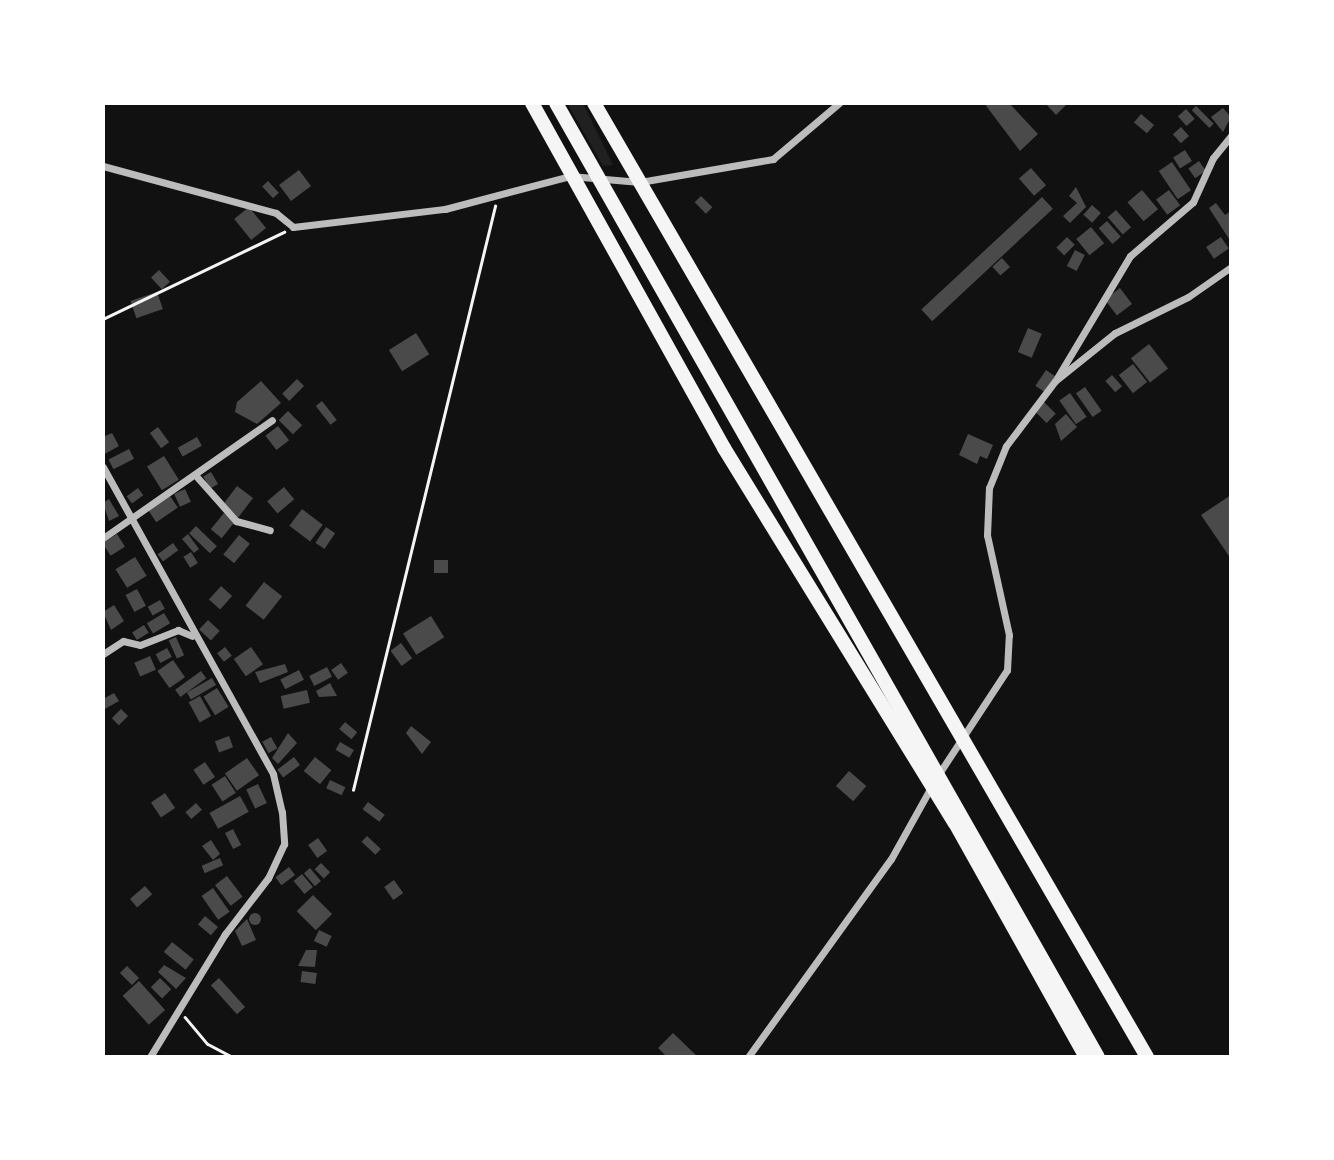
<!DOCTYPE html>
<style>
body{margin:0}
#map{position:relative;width:1334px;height:1160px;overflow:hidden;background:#111;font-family:"Public Sans",sans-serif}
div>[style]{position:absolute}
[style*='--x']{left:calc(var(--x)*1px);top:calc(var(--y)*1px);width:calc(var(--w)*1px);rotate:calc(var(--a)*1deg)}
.green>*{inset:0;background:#202020}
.building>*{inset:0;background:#4a4a4a;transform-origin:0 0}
.round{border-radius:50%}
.path>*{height:2.5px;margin:-1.25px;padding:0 1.25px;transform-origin:1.25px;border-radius:1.25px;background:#f5f5f5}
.minor>*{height:7px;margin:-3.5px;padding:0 3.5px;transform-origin:3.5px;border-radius:3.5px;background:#bcbcbc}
.trunk>*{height:14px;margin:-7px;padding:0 7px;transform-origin:7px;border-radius:7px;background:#f5f5f5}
span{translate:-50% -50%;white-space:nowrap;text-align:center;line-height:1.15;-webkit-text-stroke:5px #fff;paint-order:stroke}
.frame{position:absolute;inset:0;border:105px solid #fff;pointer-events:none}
</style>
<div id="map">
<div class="green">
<i style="clip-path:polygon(567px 103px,583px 103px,613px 165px,603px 166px)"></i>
</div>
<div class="building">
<i style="clip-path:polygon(984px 103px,1009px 103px,1038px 134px,1020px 151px)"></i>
<i style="clip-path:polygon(1045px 103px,1068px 103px,1056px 115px)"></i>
<i style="left:1196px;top:106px;width:25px;height:6px;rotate:45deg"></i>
<i style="clip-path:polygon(1223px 108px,1231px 117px,1223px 132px,1211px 117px)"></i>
<i style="left:1186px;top:109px;width:13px;height:11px;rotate:48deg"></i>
<i style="left:1141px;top:114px;width:17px;height:11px;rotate:40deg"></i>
<i style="left:1181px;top:127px;width:12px;height:11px;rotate:48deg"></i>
<i style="left:1185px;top:150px;width:13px;height:14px;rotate:58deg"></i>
<i style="left:1199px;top:161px;width:12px;height:13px;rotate:55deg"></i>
<i style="left:1172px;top:162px;width:34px;height:16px;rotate:56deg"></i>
<i style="left:1031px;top:168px;width:23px;height:16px;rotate:49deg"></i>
<i style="left:299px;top:170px;width:20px;height:25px;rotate:53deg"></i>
<i style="left:268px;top:181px;width:16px;height:8px;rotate:47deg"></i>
<i style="clip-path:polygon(1076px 187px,1086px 207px,1070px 223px,1063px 216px,1077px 203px,1069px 196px)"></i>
<i style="left:1142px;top:190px;width:25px;height:19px;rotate:50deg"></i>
<i style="left:1169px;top:190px;width:19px;height:16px;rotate:54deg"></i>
<i style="left:701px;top:196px;width:16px;height:9px;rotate:45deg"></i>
<i style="left:1042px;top:197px;width:16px;height:165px;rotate:47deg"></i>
<i style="clip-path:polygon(1216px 203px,1225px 215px,1231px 211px,1231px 242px,1209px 208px)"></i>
<i style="left:1092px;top:205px;width:12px;height:13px;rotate:42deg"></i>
<i style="left:249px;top:207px;width:27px;height:19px;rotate:51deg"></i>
<i style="left:1116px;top:210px;width:23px;height:11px;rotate:49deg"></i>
<i style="left:1107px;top:221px;width:21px;height:11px;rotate:49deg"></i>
<i style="left:1091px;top:227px;width:21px;height:19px;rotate:51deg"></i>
<i style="left:1067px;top:237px;width:11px;height:15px;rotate:45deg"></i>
<i style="left:1221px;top:237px;width:14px;height:18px;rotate:56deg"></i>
<i style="left:1075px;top:250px;width:11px;height:18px;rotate:27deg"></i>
<i style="left:1002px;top:258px;width:12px;height:13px;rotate:48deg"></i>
<i style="left:159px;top:270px;width:16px;height:11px;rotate:47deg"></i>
<i style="left:1120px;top:288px;width:20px;height:19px;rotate:53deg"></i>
<i style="left:157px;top:292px;width:18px;height:28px;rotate:71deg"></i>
<i style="left:1028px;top:328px;width:15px;height:26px;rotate:23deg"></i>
<i style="left:416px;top:333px;width:25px;height:32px;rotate:58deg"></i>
<i style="left:1149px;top:344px;width:31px;height:23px;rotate:52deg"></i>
<i style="left:1133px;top:364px;width:23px;height:18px;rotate:52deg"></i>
<i style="left:1046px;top:370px;width:11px;height:19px;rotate:34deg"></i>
<i style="left:1112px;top:375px;width:15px;height:9px;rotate:48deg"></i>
<i style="left:297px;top:379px;width:10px;height:21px;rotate:45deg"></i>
<i style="clip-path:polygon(261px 381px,281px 403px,257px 424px,235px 412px,237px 402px)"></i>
<i style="left:1085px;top:387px;width:29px;height:11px;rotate:55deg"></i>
<i style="left:1070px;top:393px;width:29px;height:13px;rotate:55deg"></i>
<i style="left:322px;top:401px;width:24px;height:8px;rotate:52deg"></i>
<i style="left:1043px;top:401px;width:18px;height:13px;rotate:45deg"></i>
<i style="left:288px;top:411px;width:20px;height:13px;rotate:45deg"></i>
<i style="clip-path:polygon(1066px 414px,1077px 427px,1061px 441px,1055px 424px)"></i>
<i style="left:278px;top:426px;width:18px;height:16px;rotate:52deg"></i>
<i style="left:158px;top:427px;width:19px;height:10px;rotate:54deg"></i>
<i style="clip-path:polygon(112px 433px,119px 446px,103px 455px,103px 437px)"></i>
<i style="clip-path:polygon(968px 434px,993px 445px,987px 459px,980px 456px,977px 464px,959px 455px)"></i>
<i style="left:197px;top:437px;width:10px;height:22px;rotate:61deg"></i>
<i style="left:129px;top:449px;width:11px;height:23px;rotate:63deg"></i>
<i style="left:164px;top:456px;width:28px;height:20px;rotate:58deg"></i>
<i style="left:211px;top:472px;width:14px;height:9px;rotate:60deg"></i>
<i style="left:237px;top:486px;width:20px;height:27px;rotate:37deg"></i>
<i style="left:284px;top:487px;width:16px;height:22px;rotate:50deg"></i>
<i style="left:138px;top:488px;width:9px;height:14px;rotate:54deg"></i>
<i style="left:185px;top:489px;width:14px;height:12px;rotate:65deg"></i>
<i style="clip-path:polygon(1231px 495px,1231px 559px,1201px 515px)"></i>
<i style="left:170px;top:496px;width:14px;height:26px;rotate:56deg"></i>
<i style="clip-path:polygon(109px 499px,119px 516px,109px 521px,103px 503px)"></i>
<i style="left:302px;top:509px;width:26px;height:21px;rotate:37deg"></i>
<i style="left:224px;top:513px;width:14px;height:21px;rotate:39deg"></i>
<i style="left:196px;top:526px;width:29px;height:10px;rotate:44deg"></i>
<i style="left:326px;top:527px;width:11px;height:19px;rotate:34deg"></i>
<i style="left:117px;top:534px;width:15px;height:17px;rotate:58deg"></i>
<i style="clip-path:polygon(188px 534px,199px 549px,194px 553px,182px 539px)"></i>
<i style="left:239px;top:535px;width:14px;height:25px;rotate:39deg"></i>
<i style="left:173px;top:543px;width:9px;height:19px;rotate:54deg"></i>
<i style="left:191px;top:552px;width:13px;height:9px;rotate:58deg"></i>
<i style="left:135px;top:557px;width:22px;height:23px;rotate:58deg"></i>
<i style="left:448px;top:560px;width:13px;height:14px;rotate:90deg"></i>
<i style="left:264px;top:582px;width:23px;height:30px;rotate:38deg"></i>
<i style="left:221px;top:586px;width:15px;height:18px;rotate:42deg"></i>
<i style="left:137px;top:589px;width:19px;height:13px;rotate:62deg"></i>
<i style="left:160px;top:600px;width:10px;height:14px;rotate:61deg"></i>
<i style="clip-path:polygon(114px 605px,124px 621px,111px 630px,103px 612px)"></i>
<i style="left:164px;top:613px;width:12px;height:20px;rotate:59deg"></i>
<i style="left:431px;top:616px;width:25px;height:33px;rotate:58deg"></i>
<i style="left:208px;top:620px;width:16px;height:13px;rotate:43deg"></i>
<i style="left:144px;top:625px;width:9px;height:14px;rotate:58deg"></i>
<i style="left:176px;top:637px;width:20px;height:8px;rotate:66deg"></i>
<i style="left:401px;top:643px;width:19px;height:13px;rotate:54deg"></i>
<i style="left:225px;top:647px;width:11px;height:10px;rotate:52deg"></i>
<i style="left:251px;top:647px;width:21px;height:21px;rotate:55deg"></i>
<i style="left:167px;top:648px;width:10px;height:13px;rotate:61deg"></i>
<i style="left:150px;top:656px;width:15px;height:17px;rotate:67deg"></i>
<i style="left:173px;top:660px;width:21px;height:19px;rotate:55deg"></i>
<i style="left:341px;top:663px;width:12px;height:12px;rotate:55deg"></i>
<i style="clip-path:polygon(285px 664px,288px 672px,260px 683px,255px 672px)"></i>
<i style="left:327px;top:667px;width:11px;height:20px;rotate:63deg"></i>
<i style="left:299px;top:670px;width:11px;height:21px;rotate:63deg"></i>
<i style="left:201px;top:671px;width:9px;height:32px;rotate:54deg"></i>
<i style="left:212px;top:678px;width:8px;height:29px;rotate:60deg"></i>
<i style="clip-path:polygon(330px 683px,337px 696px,319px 697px,316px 691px)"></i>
<i style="left:217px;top:688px;width:22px;height:16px;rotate:58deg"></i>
<i style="left:307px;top:690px;width:13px;height:27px;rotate:77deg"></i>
<i style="clip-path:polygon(114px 693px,119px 701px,103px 710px,103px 699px)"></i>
<i style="left:200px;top:696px;width:23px;height:13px;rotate:61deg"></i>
<i style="left:121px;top:709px;width:10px;height:13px;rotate:45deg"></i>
<i style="left:345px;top:722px;width:16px;height:9px;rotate:40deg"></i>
<i style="clip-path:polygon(411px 726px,431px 742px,422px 754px,406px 733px)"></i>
<i style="clip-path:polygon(288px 733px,297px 743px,278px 764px,272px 758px)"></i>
<i style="left:229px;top:736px;width:12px;height:15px;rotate:70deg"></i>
<i style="left:271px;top:737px;width:13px;height:10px;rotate:61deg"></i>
<i style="left:340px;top:742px;width:16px;height:9px;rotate:30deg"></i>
<i style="left:294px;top:757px;width:10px;height:21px;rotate:53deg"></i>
<i style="left:315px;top:757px;width:21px;height:18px;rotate:39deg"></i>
<i style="left:247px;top:758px;width:21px;height:27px;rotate:55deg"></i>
<i style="left:205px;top:762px;width:18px;height:14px;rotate:56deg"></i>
<i style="left:849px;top:771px;width:23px;height:20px;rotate:41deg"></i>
<i style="left:225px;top:776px;width:20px;height:16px;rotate:57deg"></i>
<i style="left:330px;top:780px;width:17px;height:9px;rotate:25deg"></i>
<i style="left:258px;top:784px;width:21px;height:13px;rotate:65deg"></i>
<i style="left:165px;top:793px;width:18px;height:17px;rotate:56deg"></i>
<i style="left:240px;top:796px;width:18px;height:35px;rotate:61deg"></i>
<i style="left:368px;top:802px;width:21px;height:9px;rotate:37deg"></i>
<i style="left:196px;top:803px;width:9px;height:14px;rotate:49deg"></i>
<i style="left:233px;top:829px;width:18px;height:9px;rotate:63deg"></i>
<i style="left:367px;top:836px;width:19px;height:8px;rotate:43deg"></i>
<i style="left:318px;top:838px;width:16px;height:12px;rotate:55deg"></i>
<i style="clip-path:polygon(211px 840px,220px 854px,213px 860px,202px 846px)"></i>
<i style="left:220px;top:858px;width:8px;height:20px;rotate:67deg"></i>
<i style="left:321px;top:863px;width:13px;height:9px;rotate:45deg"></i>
<i style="left:289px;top:867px;width:10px;height:17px;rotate:53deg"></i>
<i style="left:310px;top:868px;width:17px;height:8px;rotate:50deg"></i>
<i style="left:302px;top:874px;width:17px;height:11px;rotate:50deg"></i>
<i style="left:227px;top:876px;width:26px;height:15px;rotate:53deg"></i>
<i style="left:394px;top:880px;width:16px;height:12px;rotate:55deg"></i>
<i style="left:145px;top:886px;width:11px;height:20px;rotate:49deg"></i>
<i style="left:213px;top:888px;width:29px;height:14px;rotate:55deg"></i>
<i style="left:313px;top:895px;width:27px;height:23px;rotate:45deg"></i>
<i class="round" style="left:249px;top:913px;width:12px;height:12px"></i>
<i style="left:205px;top:916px;width:17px;height:11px;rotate:40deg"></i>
<i style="clip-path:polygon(247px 919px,256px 940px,242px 946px,235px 931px)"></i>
<i style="left:319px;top:930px;width:14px;height:12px;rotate:25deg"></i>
<i style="left:172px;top:942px;width:28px;height:13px;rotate:39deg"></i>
<i style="clip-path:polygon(306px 950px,317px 950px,315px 967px,298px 966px)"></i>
<i style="clip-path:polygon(164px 965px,186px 978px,176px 989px,158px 972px)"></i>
<i style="left:127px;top:966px;width:17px;height:10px;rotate:45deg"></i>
<i style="left:302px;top:971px;width:15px;height:11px;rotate:8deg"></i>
<i style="left:160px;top:978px;width:16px;height:13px;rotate:45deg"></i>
<i style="left:219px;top:978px;width:39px;height:11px;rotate:48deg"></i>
<i style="left:139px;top:981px;width:39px;height:22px;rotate:48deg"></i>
<i style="clip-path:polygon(673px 1033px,698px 1057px,667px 1057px,658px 1048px)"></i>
</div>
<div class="path">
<i style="--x:103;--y:319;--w:201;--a:-25.7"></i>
<i style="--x:353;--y:790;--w:601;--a:-76.33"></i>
<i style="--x:185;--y:1017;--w:35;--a:50"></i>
<i style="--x:208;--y:1044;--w:27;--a:28"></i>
</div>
<div class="minor">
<i style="--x:103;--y:166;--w:179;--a:15.2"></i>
<i style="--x:276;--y:213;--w:22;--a:39"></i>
<i style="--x:293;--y:227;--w:153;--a:-6.8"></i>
<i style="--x:445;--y:209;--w:129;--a:-14.8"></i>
<i style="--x:570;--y:176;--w:70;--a:4.9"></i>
<i style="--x:640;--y:182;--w:135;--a:-9.8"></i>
<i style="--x:773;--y:159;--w:87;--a:-40.3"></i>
<i style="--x:1057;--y:378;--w:142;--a:-59.1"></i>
<i style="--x:1130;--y:256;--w:83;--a:-40.6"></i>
<i style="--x:1193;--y:202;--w:48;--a:-65.6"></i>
<i style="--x:1213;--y:158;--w:28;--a:-51"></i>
<i style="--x:103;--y:467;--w:351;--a:61"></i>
<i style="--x:273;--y:774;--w:39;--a:77"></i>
<i style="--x:282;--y:812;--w:32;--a:86"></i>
<i style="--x:284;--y:844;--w:38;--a:115"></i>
<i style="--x:268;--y:878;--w:71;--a:127.5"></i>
<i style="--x:225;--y:934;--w:144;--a:121.4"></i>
<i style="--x:197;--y:477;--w:59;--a:48.4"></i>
<i style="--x:236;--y:521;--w:35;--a:15"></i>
<i style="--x:103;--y:538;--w:206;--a:-34.9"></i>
<i style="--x:103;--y:654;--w:24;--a:-33"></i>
<i style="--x:123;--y:641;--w:17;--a:13"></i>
<i style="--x:140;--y:645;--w:41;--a:-21.5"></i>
<i style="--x:178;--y:630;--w:15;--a:23"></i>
<i style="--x:940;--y:772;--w:122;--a:-56.7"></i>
<i style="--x:1007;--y:670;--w:35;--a:-87"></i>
<i style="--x:1009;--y:635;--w:102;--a:-102.4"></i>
<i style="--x:987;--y:535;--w:47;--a:-87.6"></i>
<i style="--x:989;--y:488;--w:45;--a:-68"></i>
<i style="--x:1006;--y:446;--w:81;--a:-53"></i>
<i style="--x:1055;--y:381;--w:77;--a:-38.7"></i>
<i style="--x:1115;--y:333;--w:81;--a:-26.3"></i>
<i style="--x:1188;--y:297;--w:52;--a:-34.9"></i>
<i style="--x:748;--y:1057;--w:244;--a:-54.2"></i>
<i style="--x:891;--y:859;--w:82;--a:-60.9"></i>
</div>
<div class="trunk">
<i style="--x:532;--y:103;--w:395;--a:60.9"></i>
<i style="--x:724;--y:448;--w:440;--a:58.4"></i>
<i style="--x:955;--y:823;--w:268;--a:60.8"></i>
<i style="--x:556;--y:103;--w:1097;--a:60.4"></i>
<i style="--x:594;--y:103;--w:1103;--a:59.9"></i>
</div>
<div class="frame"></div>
</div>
